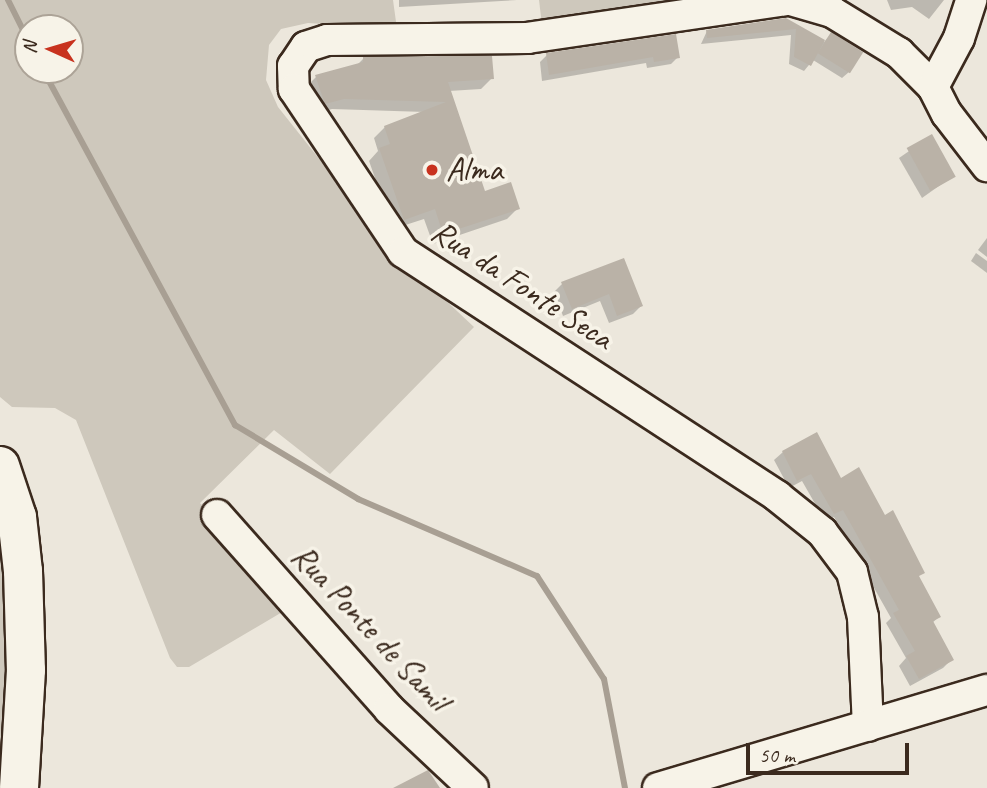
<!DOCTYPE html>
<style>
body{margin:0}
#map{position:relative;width:987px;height:788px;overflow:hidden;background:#ece7dc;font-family:Caveat,sans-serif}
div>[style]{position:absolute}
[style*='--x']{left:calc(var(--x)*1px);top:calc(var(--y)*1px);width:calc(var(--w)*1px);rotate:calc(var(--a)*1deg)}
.green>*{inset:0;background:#cec8bc}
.shadow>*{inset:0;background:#0003}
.stream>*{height:6px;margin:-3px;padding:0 3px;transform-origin:3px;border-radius:3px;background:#a89f93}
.building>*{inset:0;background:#bab2a7;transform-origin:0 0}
.roads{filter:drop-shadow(2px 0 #3b2a1e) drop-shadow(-2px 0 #3b2a1e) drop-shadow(0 2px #3b2a1e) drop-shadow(0 -2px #3b2a1e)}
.minor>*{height:30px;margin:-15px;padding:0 15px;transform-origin:15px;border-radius:15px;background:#f7f3e8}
.major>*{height:38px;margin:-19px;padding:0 19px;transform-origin:19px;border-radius:19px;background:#f7f3e8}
.dots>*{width:19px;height:19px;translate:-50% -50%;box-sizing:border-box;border:4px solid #f7f3e8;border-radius:50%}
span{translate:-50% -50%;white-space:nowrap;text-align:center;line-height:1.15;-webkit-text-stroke:7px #f7f3e8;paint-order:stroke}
.poi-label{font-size:33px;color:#3b2a1e}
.left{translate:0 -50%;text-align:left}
.street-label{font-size:33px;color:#3b2a1e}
.north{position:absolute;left:14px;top:14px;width:70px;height:70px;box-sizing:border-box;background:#f7f3e8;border:2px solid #aca397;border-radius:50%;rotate:274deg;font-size:19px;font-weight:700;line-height:28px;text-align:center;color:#3b2a1e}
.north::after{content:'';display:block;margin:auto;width:24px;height:32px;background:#c8321e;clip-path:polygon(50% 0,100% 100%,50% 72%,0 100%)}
.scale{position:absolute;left:746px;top:743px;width:163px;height:32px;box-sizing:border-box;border:4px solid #3b2a1e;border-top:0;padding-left:9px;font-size:21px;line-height:24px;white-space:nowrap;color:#3b2a1e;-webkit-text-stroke:5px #f7f3e8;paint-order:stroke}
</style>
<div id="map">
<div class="green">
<i style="clip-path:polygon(evenodd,0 0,393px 0,397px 29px,308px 23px,281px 29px,269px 45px,266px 80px,278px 107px,390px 248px,474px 327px,330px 474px,274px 430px,200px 503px,289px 608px,189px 667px,177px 667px,170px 658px,76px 420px,55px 408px,12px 407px,0 397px,0 0,28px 28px,70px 28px,70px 70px,28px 70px,28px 28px)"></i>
<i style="clip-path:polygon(539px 0,680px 0,542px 25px)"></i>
<i style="clip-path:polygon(0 525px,9px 621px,5px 727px,0 737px)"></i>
</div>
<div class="shadow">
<i style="clip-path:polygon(399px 0,517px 0,399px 7px)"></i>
<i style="clip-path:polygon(887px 0,944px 0,929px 19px,912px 7px,891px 10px)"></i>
<i style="clip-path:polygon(786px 20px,824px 42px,831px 34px,849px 72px,842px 78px,813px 60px,804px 71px,789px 64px,791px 35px,701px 44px,707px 31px)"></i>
<i style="clip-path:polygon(547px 55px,678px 57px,671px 64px,647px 68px,646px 63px,542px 81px,540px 62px)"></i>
<i style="clip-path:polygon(363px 59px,492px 78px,481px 89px,449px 91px,483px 194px,518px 208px,507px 219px,433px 244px,424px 219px,393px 229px,369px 161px,378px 151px,374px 138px,385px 127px,425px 112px,332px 109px,314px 114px,305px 88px,316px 77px,357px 65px)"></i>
<i style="clip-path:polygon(931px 136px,953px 176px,922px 198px,899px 158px)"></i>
<i style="clip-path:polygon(987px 238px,987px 257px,978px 250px)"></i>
<i style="clip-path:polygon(976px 253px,987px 261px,987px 273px,971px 261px)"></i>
<i style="clip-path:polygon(623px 260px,641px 306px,633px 314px,609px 323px,600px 301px,563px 316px,554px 292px,562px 284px)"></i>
<i style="clip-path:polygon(783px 452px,840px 480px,917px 577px,939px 617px,932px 623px,952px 659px,943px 668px,910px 686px,899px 666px,906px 658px,886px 623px,891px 618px,834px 517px,825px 521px,802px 481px,789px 488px,774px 460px)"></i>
</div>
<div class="stream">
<i style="--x:8;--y:0;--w:45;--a:63.4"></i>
<i style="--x:43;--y:70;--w:404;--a:61.6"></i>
<i style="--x:235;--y:425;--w:144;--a:31"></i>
<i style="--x:358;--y:499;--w:195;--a:23.3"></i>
<i style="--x:537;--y:576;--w:123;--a:57"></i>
<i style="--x:604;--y:679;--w:111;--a:79.1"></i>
</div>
<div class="building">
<i style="clip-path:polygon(786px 18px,825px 40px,811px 66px,794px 57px,796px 29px,707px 38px,706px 30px)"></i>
<i style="left:831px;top:32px;width:38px;height:25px;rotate:32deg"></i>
<i style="clip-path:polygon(676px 34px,680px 58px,654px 62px,653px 57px,549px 75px,546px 53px)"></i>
<i style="clip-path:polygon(440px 56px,492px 56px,494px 79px,448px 82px,485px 191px,511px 182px,520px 209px,443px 234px,435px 209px,404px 220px,379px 148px,390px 144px,384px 126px,446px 102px,344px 99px,325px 104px,315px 75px,363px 62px,363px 57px)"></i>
<i style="left:932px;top:134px;width:49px;height:29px;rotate:61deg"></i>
<i style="clip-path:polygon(624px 258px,643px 306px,617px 316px,609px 294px,572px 309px,561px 282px)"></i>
<i style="clip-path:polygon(817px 432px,841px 478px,859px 467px,885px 515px,893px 510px,925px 573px,919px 576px,941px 617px,933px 621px,954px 660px,919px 679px,906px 656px,915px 651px,893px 613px,899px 610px,843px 510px,834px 514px,811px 474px,797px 481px,782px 451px)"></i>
<i style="clip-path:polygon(428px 770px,440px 788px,393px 788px)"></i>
</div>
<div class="roads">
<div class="minor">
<i style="--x:787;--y:0;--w:262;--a:171.7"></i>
<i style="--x:528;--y:38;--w:201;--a:179.4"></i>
<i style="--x:327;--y:40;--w:22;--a:162"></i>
<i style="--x:306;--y:47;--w:23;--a:124"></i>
<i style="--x:293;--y:66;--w:23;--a:88"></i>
<i style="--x:294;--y:89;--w:196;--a:56.2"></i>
<i style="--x:403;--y:252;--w:447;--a:33.1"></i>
<i style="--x:777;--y:496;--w:58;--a:38.7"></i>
<i style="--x:822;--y:532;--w:50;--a:53.1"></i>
<i style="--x:852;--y:572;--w:46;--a:76.3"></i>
<i style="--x:863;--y:617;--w:109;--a:87.4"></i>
<i style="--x:791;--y:0;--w:43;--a:16.3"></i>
<i style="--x:832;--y:12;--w:79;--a:31.5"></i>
<i style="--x:899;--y:53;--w:48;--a:45"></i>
<i style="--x:933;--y:87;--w:30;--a:63"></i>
<i style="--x:947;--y:114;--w:66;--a:52.4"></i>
<i style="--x:933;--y:87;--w:55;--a:-62"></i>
<i style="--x:959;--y:38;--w:40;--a:-72"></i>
<i style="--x:217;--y:515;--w:259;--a:48.4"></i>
<i style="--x:389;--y:709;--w:115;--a:43.2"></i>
<i style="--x:658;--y:788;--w:343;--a:-16.6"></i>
</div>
<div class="major">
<i style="--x:0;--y:466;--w:54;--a:71.6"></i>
<i style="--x:17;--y:517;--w:54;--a:83.7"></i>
<i style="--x:23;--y:571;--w:99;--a:88.3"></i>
<i style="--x:26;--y:670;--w:118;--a:93.4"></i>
</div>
</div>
<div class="dots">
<i style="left:432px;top:170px;background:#c8321e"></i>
</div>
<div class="poi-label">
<span class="left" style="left:446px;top:170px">Alma</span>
</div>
<div class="street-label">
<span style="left:522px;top:285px;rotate:33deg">Rua da Fonte Seca</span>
<span style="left:370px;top:628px;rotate:47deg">Rua Ponte de Samil</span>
</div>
<div class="north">N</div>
<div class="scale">50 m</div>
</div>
